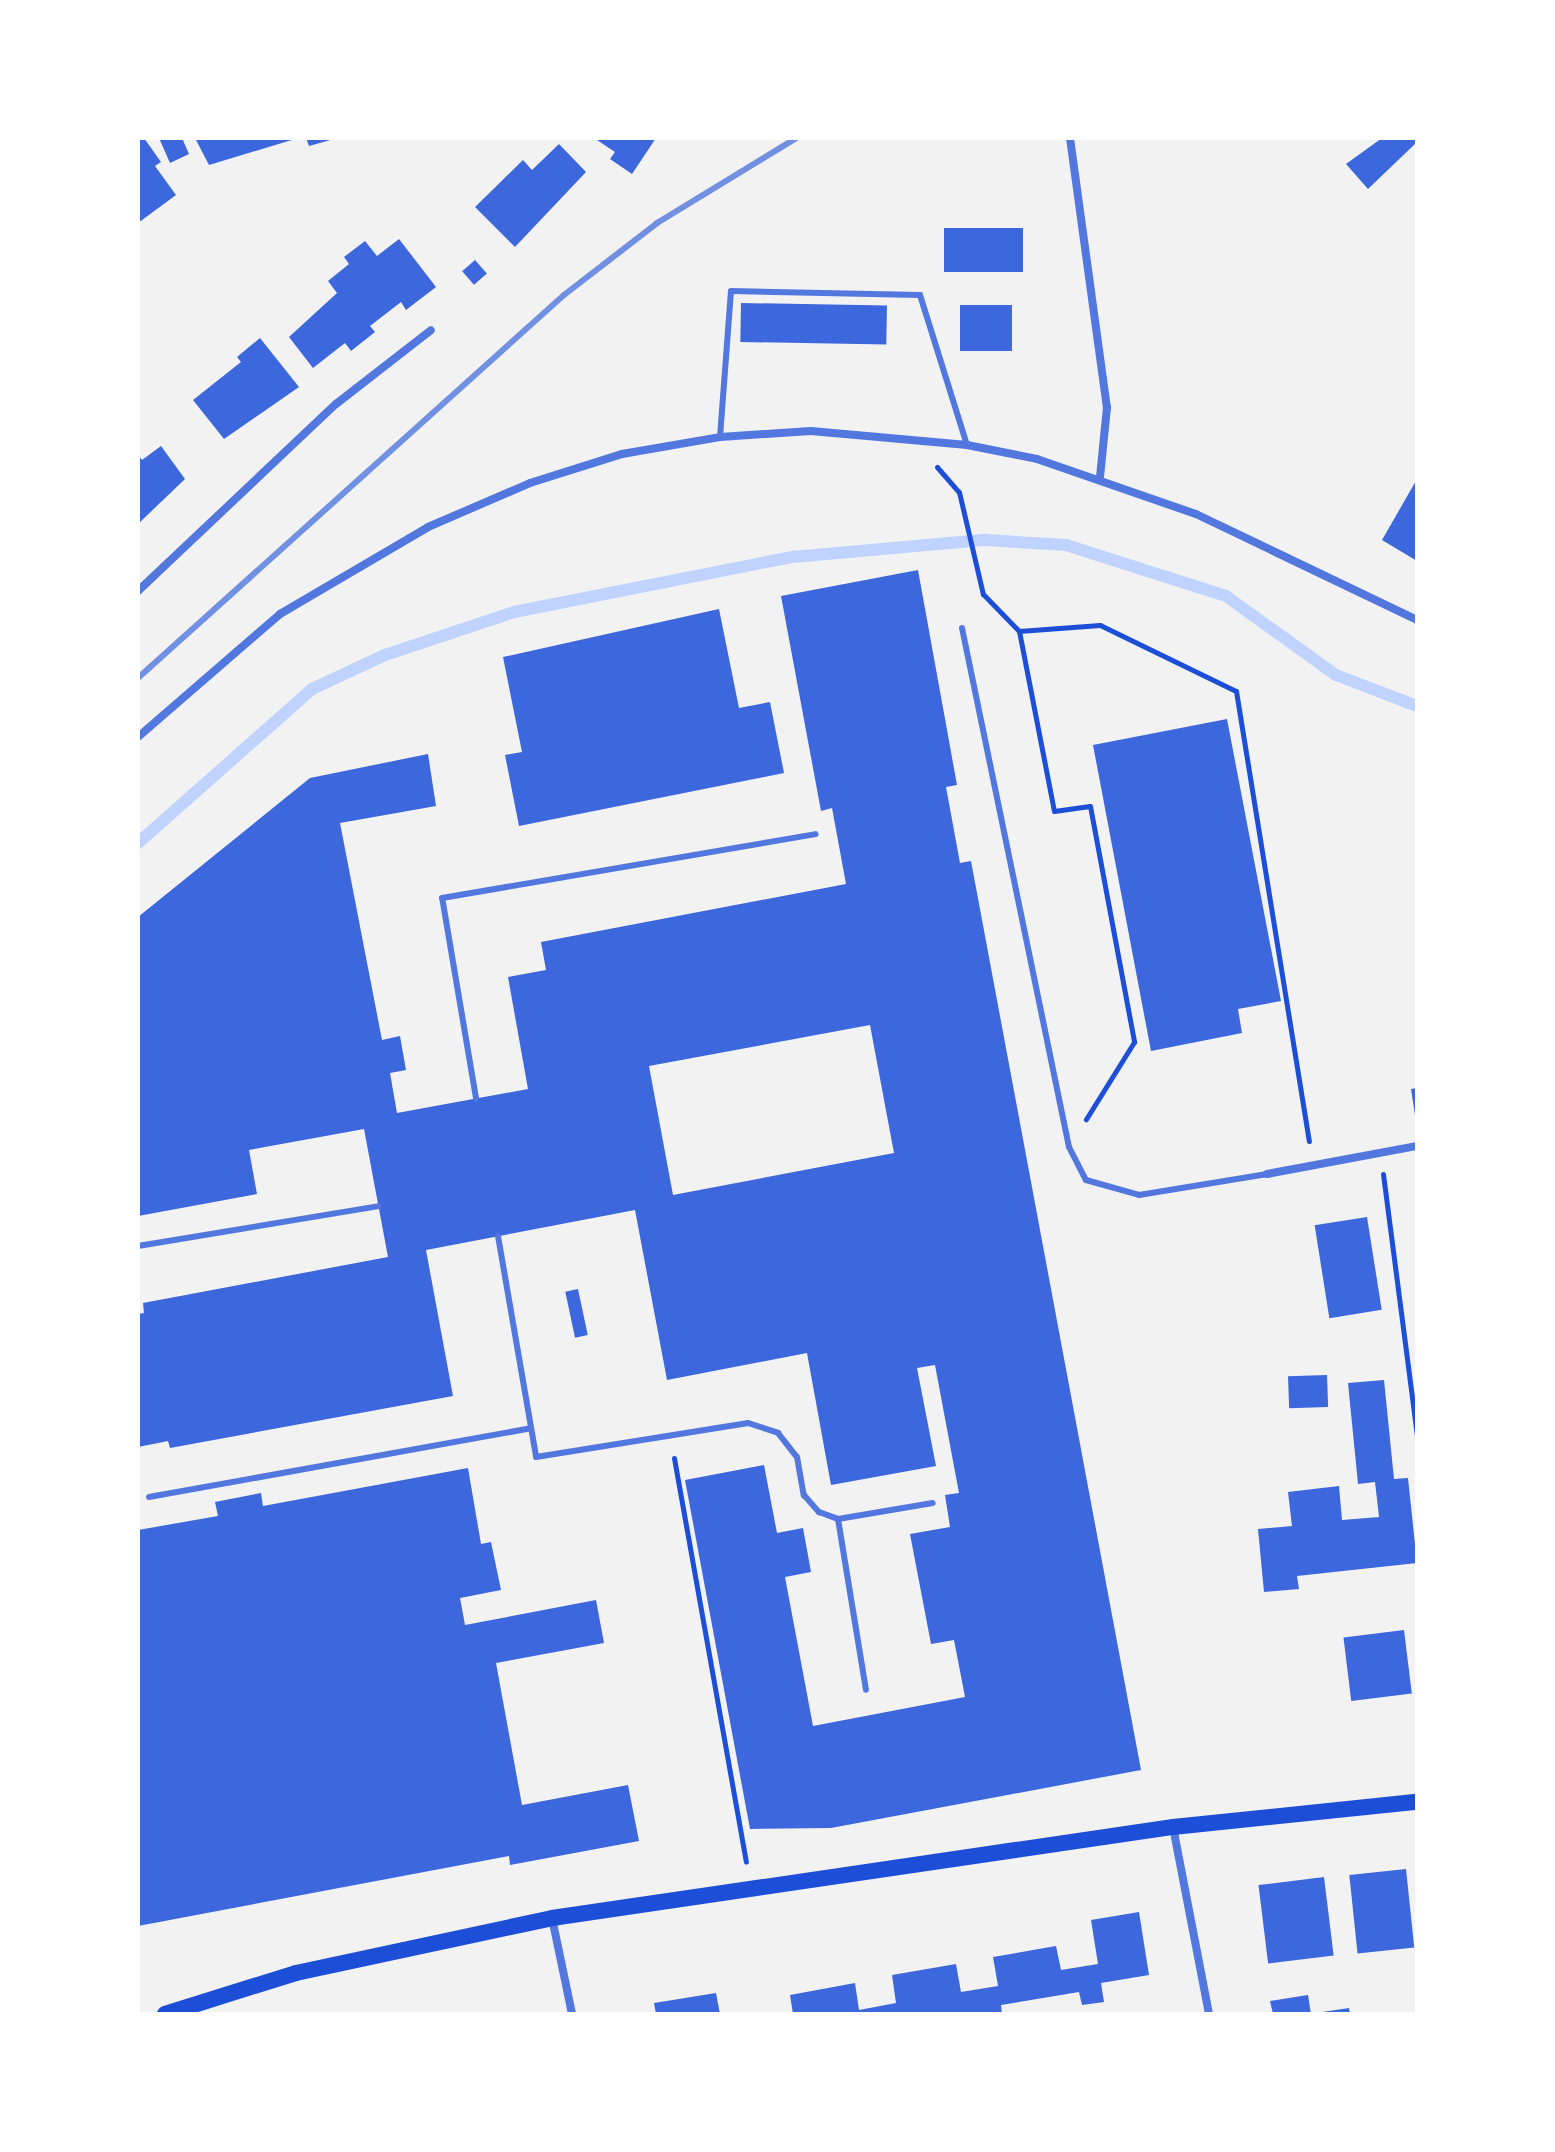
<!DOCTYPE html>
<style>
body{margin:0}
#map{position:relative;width:1555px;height:2152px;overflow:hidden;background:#f2f2f2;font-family:Mulish,sans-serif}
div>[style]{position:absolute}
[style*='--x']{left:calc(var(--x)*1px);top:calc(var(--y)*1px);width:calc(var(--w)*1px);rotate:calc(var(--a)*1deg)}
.stream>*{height:12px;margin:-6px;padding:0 6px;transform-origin:6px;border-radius:6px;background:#bfd3fe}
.building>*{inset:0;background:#3d67dc;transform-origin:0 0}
.path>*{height:5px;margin:-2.5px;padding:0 2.5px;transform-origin:2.5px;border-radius:2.5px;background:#1d4ed8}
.service>*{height:6px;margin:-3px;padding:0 3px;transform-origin:3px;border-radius:3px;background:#5277de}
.minor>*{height:8px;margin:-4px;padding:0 4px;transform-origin:4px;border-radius:4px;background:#5277de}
.secondary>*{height:16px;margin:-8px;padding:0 8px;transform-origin:8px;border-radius:8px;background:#1d4ed8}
.rail>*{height:6px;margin:-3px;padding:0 3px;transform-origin:3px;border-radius:3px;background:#7290e2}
span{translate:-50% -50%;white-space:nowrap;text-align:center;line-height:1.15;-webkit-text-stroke:6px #fff;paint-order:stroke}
.frame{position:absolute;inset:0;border:140px solid #fff;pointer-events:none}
</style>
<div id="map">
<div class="stream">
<i style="--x:138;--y:843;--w:232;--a:-41.5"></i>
<i style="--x:312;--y:689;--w:81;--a:-25"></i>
<i style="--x:385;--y:655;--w:136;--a:-18.4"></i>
<i style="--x:514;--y:612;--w:284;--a:-11.2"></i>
<i style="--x:793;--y:557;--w:193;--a:-5.1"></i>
<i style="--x:985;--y:540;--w:81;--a:3.5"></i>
<i style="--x:1066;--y:545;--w:168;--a:17.7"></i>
<i style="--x:1226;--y:596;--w:135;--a:35.7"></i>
<i style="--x:1336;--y:675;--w:87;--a:20.9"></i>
</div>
<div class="building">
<i style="clip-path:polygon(138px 138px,144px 138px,161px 162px,155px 166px,176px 195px,138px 223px)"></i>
<i style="clip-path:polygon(159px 138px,182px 138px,189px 154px,170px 163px)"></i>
<i style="clip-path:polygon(195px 138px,295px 138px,295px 139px,209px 165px)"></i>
<i style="clip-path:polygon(306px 138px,333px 138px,334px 139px,309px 146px)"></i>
<i style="clip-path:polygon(594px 138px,656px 138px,632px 174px,610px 159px,615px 152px)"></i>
<i style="clip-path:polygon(1382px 138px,1417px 138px,1417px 142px,1368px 189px,1346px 164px)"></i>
<i style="clip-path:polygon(559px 144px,586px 172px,515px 247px,475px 207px,523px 160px,532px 170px)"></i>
<i style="left:1023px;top:228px;width:44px;height:79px;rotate:90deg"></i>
<i style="clip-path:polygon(399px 239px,436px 287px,406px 310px,401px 302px,370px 326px,375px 332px,351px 351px,345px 343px,313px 368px,289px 337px,337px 293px,328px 281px,349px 264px,344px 257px,365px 241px,377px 256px)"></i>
<i style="left:475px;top:260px;width:18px;height:17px;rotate:49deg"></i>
<i style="left:741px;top:303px;width:146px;height:39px;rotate:1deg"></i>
<i style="left:1012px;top:305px;width:46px;height:52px;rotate:90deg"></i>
<i style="clip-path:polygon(260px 338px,299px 387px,224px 439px,193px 400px,241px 362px,237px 357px)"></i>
<i style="clip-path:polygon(161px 446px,185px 479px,138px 524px,138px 455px,142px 460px)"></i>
<i style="clip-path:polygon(1417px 479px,1417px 561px,1382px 540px)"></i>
<i style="clip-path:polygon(evenodd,918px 570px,957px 785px,946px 787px,960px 863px,971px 861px,1141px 1770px,831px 1828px,750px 1829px,685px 1480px,764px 1465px,777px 1533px,803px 1528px,811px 1572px,785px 1577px,813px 1726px,965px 1697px,954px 1640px,931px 1644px,910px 1534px,950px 1527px,945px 1495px,959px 1493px,935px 1365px,917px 1368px,936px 1466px,831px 1485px,807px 1353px,667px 1380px,635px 1210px,426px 1250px,453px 1396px,170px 1448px,168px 1441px,138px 1447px,138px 1314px,144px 1313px,143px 1303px,388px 1257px,364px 1129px,249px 1150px,257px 1194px,138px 1216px,138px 917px,310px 778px,428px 754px,436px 806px,340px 823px,382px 1040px,400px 1036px,406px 1070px,390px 1073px,397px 1113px,528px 1089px,508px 977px,546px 970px,541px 942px,846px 884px,832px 808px,821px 811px,781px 596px,918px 570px,870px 1025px,894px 1153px,673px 1195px,649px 1066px,870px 1025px)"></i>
<i style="clip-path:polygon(719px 609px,739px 708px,770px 702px,784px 773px,519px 826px,505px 755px,522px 752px,503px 657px)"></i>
<i style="clip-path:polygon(1227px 719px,1281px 1001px,1238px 1009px,1242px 1033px,1151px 1051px,1093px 745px)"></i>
<i style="clip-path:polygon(1417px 1088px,1417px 1114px,1415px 1115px,1411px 1089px)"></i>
<i style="left:1367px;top:1217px;width:94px;height:53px;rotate:81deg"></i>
<i style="left:578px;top:1289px;width:47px;height:13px;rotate:78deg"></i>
<i style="left:1327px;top:1375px;width:32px;height:39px;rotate:88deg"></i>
<i style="clip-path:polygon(1384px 1380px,1394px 1479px,1408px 1478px,1417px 1563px,1297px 1576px,1299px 1589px,1264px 1592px,1258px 1529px,1292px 1526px,1288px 1492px,1339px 1486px,1342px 1520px,1379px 1517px,1375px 1482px,1358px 1484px,1348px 1383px)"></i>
<i style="clip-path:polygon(468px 1468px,481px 1544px,491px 1542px,501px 1590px,460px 1598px,465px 1625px,596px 1600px,604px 1643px,496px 1663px,522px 1805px,628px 1785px,639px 1841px,510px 1865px,509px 1856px,138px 1926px,138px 1530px,218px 1516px,215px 1502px,261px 1493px,263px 1506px)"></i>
<i style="left:1404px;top:1630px;width:64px;height:61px;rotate:83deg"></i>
<i style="left:1406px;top:1869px;width:79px;height:57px;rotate:84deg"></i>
<i style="left:1324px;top:1877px;width:79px;height:66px;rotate:83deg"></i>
<i style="clip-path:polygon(1139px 1912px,1149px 1975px,1101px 1983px,1104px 2002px,1082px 2005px,1079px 1992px,1001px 2005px,1002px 2014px,793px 2014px,790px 1995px,855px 1983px,859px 2010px,896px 2003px,892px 1975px,956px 1964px,961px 1992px,998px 1986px,993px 1957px,1056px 1946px,1061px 1970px,1098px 1964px,1091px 1920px)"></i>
<i style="clip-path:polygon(716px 1993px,720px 2014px,656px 2014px,654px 2003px)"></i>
<i style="clip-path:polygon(1308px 1995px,1311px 2014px,1273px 2014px,1270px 2001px)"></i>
<i style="clip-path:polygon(1349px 2008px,1350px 2014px,1322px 2014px,1322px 2012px)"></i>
</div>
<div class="path">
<i style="--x:937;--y:467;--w:33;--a:49"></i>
<i style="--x:959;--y:492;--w:105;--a:76.8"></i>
<i style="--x:983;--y:594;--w:52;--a:45.8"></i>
<i style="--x:1019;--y:631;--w:81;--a:-4.2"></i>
<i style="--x:1100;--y:625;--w:151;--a:25.9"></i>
<i style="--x:1236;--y:691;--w:456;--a:80.8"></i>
<i style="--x:1019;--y:631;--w:183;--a:79"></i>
<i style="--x:1054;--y:811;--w:36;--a:-8"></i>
<i style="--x:1090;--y:806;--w:240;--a:79.4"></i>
<i style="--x:1134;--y:1042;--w:91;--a:121.9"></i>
<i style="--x:1383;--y:1174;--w:263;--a:82.6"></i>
<i style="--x:674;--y:1458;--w:410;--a:79.9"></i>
</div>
<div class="service">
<i style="--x:720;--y:437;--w:146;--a:-85.7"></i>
<i style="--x:731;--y:291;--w:189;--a:1.2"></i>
<i style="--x:920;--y:295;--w:157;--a:72.6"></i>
<i style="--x:962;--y:628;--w:530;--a:78.35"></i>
<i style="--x:1069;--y:1147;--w:37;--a:63"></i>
<i style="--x:1086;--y:1180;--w:55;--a:15.8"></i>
<i style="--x:1139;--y:1195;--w:130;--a:-9.3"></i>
<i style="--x:476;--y:1098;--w:203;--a:-99.6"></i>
<i style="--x:442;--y:898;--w:379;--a:-9.7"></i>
<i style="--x:498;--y:1236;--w:224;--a:80.2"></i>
<i style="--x:536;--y:1457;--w:215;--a:-9.1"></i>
<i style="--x:748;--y:1423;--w:32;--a:18"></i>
<i style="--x:778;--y:1433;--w:31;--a:52"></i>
<i style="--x:797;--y:1457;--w:39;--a:80"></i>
<i style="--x:804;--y:1495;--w:23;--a:49"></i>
<i style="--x:819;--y:1512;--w:20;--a:20"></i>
<i style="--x:838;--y:1519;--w:96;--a:-9.6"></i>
<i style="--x:138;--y:1246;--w:244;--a:-9.4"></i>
<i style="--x:149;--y:1497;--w:388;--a:-10.2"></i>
<i style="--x:838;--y:1519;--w:173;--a:80.7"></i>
</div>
<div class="minor">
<i style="--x:1070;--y:138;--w:272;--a:82.2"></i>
<i style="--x:1107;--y:407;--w:70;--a:95.7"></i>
<i style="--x:138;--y:591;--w:272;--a:-43.4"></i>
<i style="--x:336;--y:404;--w:120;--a:-37.9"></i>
<i style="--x:138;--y:737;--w:188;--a:-40.9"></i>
<i style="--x:280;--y:614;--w:172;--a:-30.4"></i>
<i style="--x:428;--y:527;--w:111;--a:-23.3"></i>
<i style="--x:530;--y:483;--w:96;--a:-17.5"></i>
<i style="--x:622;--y:454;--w:99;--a:-9.8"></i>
<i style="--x:720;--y:437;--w:91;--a:-3.8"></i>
<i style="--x:811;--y:431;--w:157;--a:5.1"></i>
<i style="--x:967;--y:445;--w:71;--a:11.3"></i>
<i style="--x:1037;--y:459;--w:168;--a:19.1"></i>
<i style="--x:1196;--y:514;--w:245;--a:25.6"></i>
<i style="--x:1267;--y:1174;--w:153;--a:-10.6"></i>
<i style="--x:1173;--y:1827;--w:190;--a:79.1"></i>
<i style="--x:552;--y:1918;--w:98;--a:78.2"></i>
</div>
<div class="secondary">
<i style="--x:165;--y:2014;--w:137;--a:-17.4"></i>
<i style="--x:296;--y:1973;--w:262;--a:-12.1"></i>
<i style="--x:552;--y:1918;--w:628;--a:-8.34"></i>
<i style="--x:1173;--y:1827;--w:245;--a:-5.9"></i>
</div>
<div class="rail">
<i style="--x:138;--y:678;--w:573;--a:-41.96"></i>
<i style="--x:564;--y:295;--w:118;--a:-37.7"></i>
<i style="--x:657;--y:223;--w:163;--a:-31.4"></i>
</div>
<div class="frame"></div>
</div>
